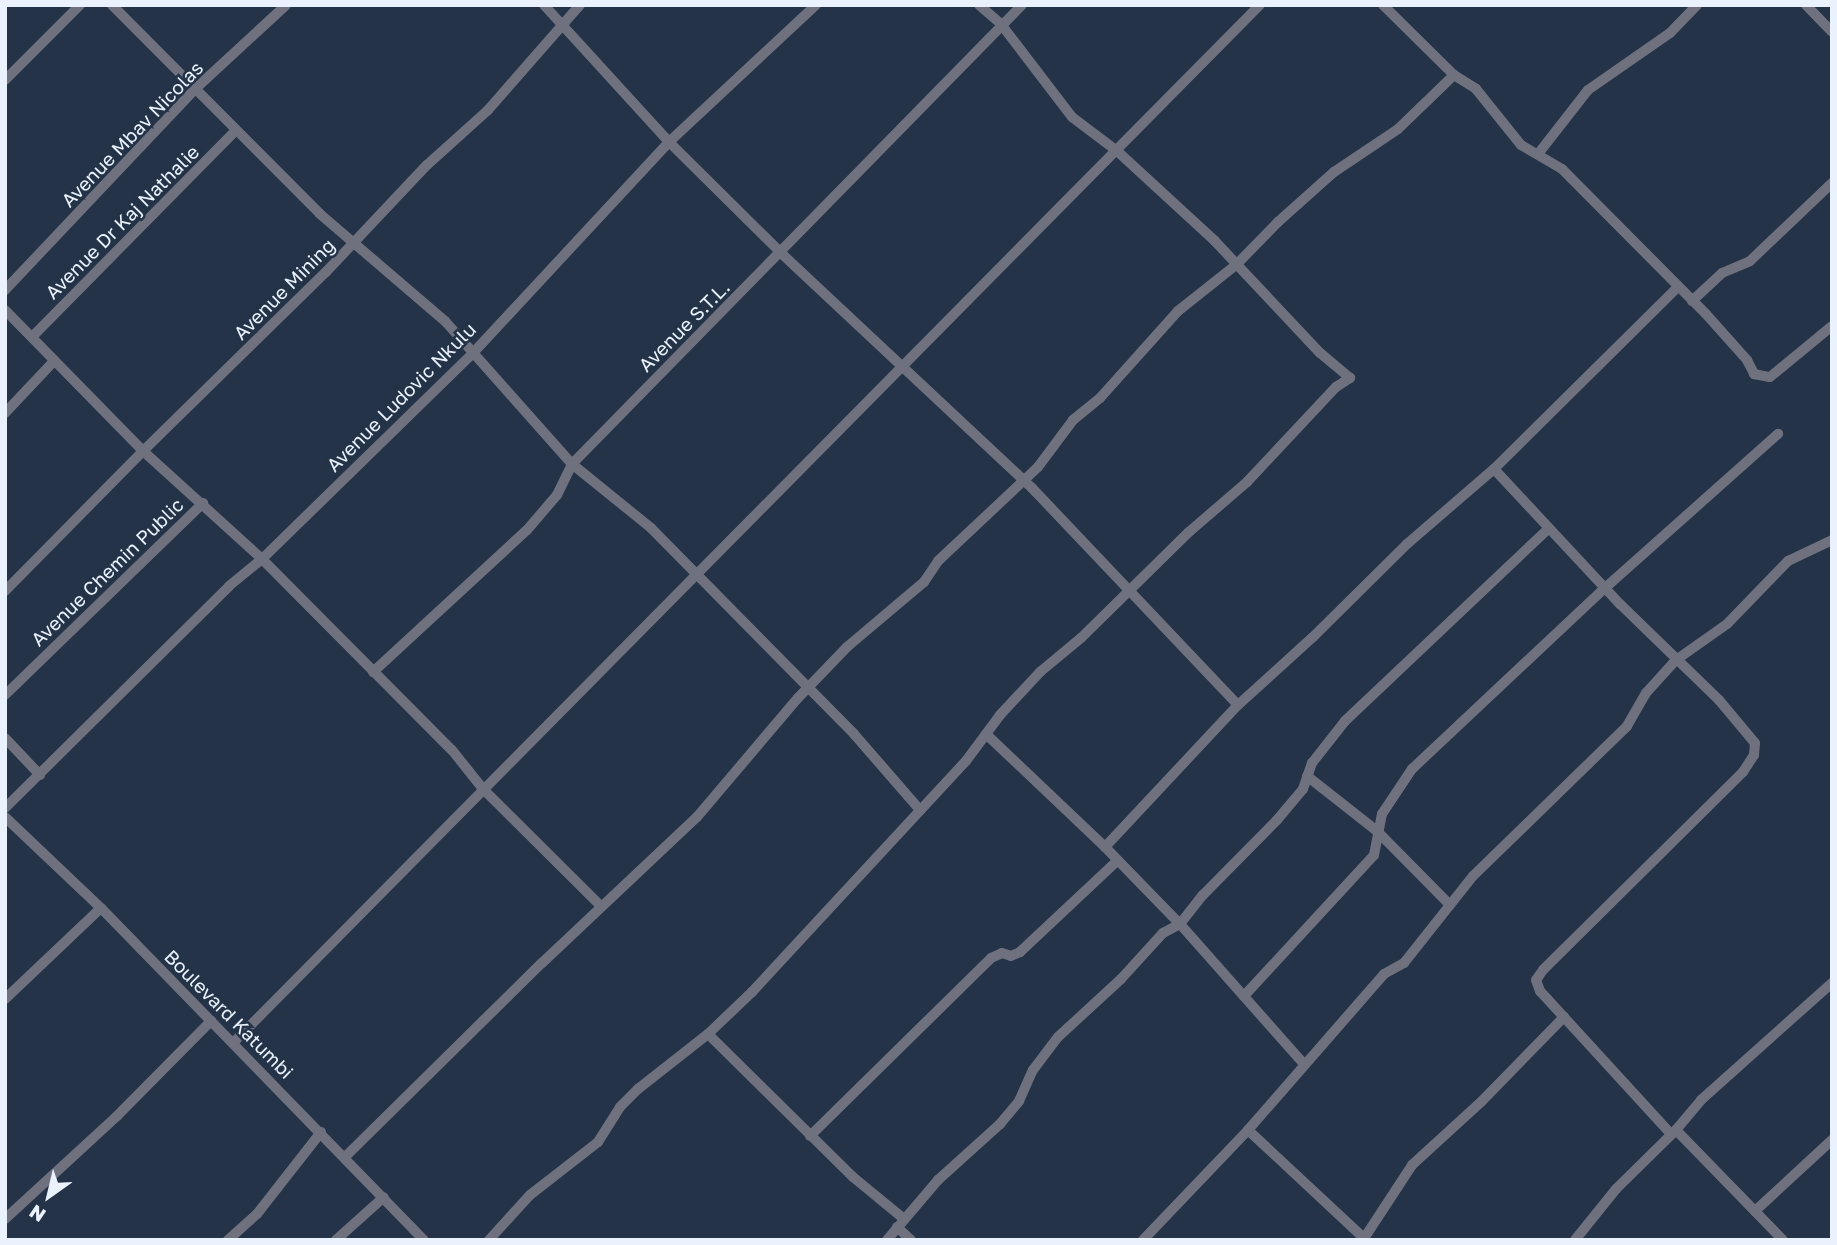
<!DOCTYPE html>
<style>
body{margin:0}
#map{position:relative;width:1837px;height:1245px;overflow:hidden;background:#243347;font-family:"Golos Text",sans-serif}
div>[style]{position:absolute}
[style*='--x']{left:calc(var(--x)*1px);top:calc(var(--y)*1px);width:calc(var(--w)*1px);rotate:calc(var(--a)*1deg)}
.minor>*{height:10px;margin:-5px;padding:0 5px;transform-origin:5px;border-radius:5px;background:#6f717e}
span{translate:-50% -50%;white-space:nowrap;text-align:center;line-height:1.15;-webkit-text-stroke:5px #243347;paint-order:stroke}
.street-label{font-size:19px;color:#eaf2fd}
.frame{position:absolute;inset:0;border:7px solid #eaf2fd;pointer-events:none}
.north{position:absolute;left:14px;top:1161px;width:70px;height:70px;-webkit-text-stroke:5px #243347;paint-order:stroke;rotate:214deg;font-size:19px;font-weight:700;line-height:28px;text-align:center;color:#eaf2fd}
.north::after{content:'';display:block;margin:auto;width:24px;height:32px;background:#eaf2fd;clip-path:polygon(50% 0,100% 100%,50% 72%,0 100%)}
</style>
<div id="map">
<div class="minor">
<i style="--x:112;--y:5;--w:295;--a:45.1"></i>
<i style="--x:320;--y:214;--w:165;--a:40.6"></i>
<i style="--x:445;--y:321;--w:191;--a:48.4"></i>
<i style="--x:572;--y:464;--w:102;--a:39"></i>
<i style="--x:651;--y:528;--w:289;--a:45.4"></i>
<i style="--x:854;--y:734;--w:101;--a:49"></i>
<i style="--x:544;--y:5;--w:185;--a:47.6"></i>
<i style="--x:669;--y:142;--w:158;--a:44.7"></i>
<i style="--x:781;--y:253;--w:344;--a:43.1"></i>
<i style="--x:1032;--y:488;--w:299;--a:46.5"></i>
<i style="--x:1383;--y:5;--w:100;--a:44.6"></i>
<i style="--x:1454;--y:75;--w:26;--a:32"></i>
<i style="--x:1476;--y:89;--w:72;--a:51.2"></i>
<i style="--x:1521;--y:145;--w:48;--a:30.3"></i>
<i style="--x:1562;--y:169;--w:204;--a:45.2"></i>
<i style="--x:1706;--y:314;--w:62;--a:48.3"></i>
<i style="--x:1747;--y:360;--w:16;--a:63"></i>
<i style="--x:1754;--y:374;--w:16;--a:11"></i>
<i style="--x:1770;--y:377;--w:80;--a:-39.4"></i>
<i style="--x:1806;--y:5;--w:37;--a:46"></i>
<i style="--x:5;--y:80;--w:106;--a:-45"></i>
<i style="--x:1538;--y:154;--w:81;--a:-52"></i>
<i style="--x:1588;--y:90;--w:100;--a:-34.8"></i>
<i style="--x:1670;--y:33;--w:39;--a:-46"></i>
<i style="--x:5;--y:290;--w:275;--a:-46.6"></i>
<i style="--x:194;--y:90;--w:125;--a:-42.7"></i>
<i style="--x:1692;--y:301;--w:41;--a:-43"></i>
<i style="--x:1722;--y:273;--w:30;--a:-23"></i>
<i style="--x:1750;--y:261;--w:113;--a:-43.6"></i>
<i style="--x:5;--y:310;--w:197;--a:45.6"></i>
<i style="--x:143;--y:451;--w:161;--a:42.2"></i>
<i style="--x:262;--y:559;--w:269;--a:45.2"></i>
<i style="--x:452;--y:750;--w:50;--a:51.5"></i>
<i style="--x:483;--y:789;--w:166;--a:44.8"></i>
<i style="--x:33;--y:336;--w:288;--a:-45.4"></i>
<i style="--x:5;--y:413;--w:71;--a:-46.7"></i>
<i style="--x:1494;--y:469;--w:185;--a:47"></i>
<i style="--x:1620;--y:604;--w:138;--a:44.1"></i>
<i style="--x:1719;--y:700;--w:56;--a:50.1"></i>
<i style="--x:1755;--y:743;--w:12;--a:95"></i>
<i style="--x:1754;--y:755;--w:20;--a:123"></i>
<i style="--x:1743;--y:772;--w:281;--a:135.3"></i>
<i style="--x:1543;--y:970;--w:12;--a:125"></i>
<i style="--x:1536;--y:980;--w:12;--a:70"></i>
<i style="--x:1540;--y:991;--w:194;--a:47.5"></i>
<i style="--x:5;--y:591;--w:197;--a:-45.4"></i>
<i style="--x:143;--y:451;--w:256;--a:-44.4"></i>
<i style="--x:326;--y:272;--w:147;--a:-46.7"></i>
<i style="--x:427;--y:165;--w:82;--a:-42"></i>
<i style="--x:488;--y:110;--w:140;--a:-48.8"></i>
<i style="--x:373;--y:672;--w:209;--a:-42.7"></i>
<i style="--x:527;--y:530;--w:46;--a:-49.4"></i>
<i style="--x:557;--y:495;--w:34;--a:-64"></i>
<i style="--x:572;--y:464;--w:643;--a:-45.57"></i>
<i style="--x:5;--y:695;--w:276;--a:-44.1"></i>
<i style="--x:986;--y:734;--w:164;--a:43.5"></i>
<i style="--x:1105;--y:847;--w:107;--a:45.8"></i>
<i style="--x:1180;--y:924;--w:187;--a:48.5"></i>
<i style="--x:5;--y:738;--w:51;--a:46.6"></i>
<i style="--x:1307;--y:776;--w:89;--a:38.2"></i>
<i style="--x:1377;--y:831;--w:104;--a:45.4"></i>
<i style="--x:5;--y:808;--w:315;--a:-44.7"></i>
<i style="--x:229;--y:586;--w:43;--a:-39.3"></i>
<i style="--x:262;--y:559;--w:295;--a:-44.3"></i>
<i style="--x:473;--y:353;--w:288;--a:-47.1"></i>
<i style="--x:669;--y:142;--w:201;--a:-43"></i>
<i style="--x:5;--y:817;--w:132;--a:43.5"></i>
<i style="--x:101;--y:908;--w:463;--a:45.8"></i>
<i style="--x:1105;--y:847;--w:195;--a:-46.9"></i>
<i style="--x:1238;--y:705;--w:100;--a:-42.2"></i>
<i style="--x:1312;--y:638;--w:134;--a:-44.7"></i>
<i style="--x:1407;--y:544;--w:115;--a:-40.8"></i>
<i style="--x:1494;--y:469;--w:259;--a:-44.7"></i>
<i style="--x:1244;--y:996;--w:192;--a:-47.3"></i>
<i style="--x:1374;--y:855;--w:42;--a:-79"></i>
<i style="--x:1382;--y:814;--w:54;--a:-56.3"></i>
<i style="--x:1412;--y:769;--w:265;--a:-43.2"></i>
<i style="--x:1605;--y:588;--w:232;--a:-41.7"></i>
<i style="--x:5;--y:999;--w:132;--a:-43.5"></i>
<i style="--x:708;--y:1034;--w:204;--a:44.6"></i>
<i style="--x:853;--y:1177;--w:66;--a:39.5"></i>
<i style="--x:233;--y:1043;--w:1460;--a:-45.31"></i>
<i style="--x:1248;--y:1130;--w:158;--a:43"></i>
<i style="--x:1676;--y:1130;--w:153;--a:45.8"></i>
<i style="--x:810;--y:1136;--w:254;--a:-44.5"></i>
<i style="--x:991;--y:958;--w:12;--a:-24"></i>
<i style="--x:1002;--y:953;--w:9;--a:18"></i>
<i style="--x:1011;--y:956;--w:10;--a:-24"></i>
<i style="--x:1020;--y:952;--w:134;--a:-43.2"></i>
<i style="--x:346;--y:1156;--w:275;--a:-44.6"></i>
<i style="--x:542;--y:963;--w:213;--a:-43.3"></i>
<i style="--x:697;--y:817;--w:156;--a:-49.7"></i>
<i style="--x:798;--y:698;--w:71;--a:-46.1"></i>
<i style="--x:847;--y:647;--w:101;--a:-40.2"></i>
<i style="--x:924;--y:582;--w:25;--a:-56"></i>
<i style="--x:938;--y:561;--w:137;--a:-43.2"></i>
<i style="--x:1038;--y:467;--w:59;--a:-53.3"></i>
<i style="--x:1073;--y:420;--w:35;--a:-39"></i>
<i style="--x:1100;--y:398;--w:117;--a:-48.1"></i>
<i style="--x:1178;--y:311;--w:75;--a:-38.5"></i>
<i style="--x:1237;--y:264;--w:59;--a:-45.7"></i>
<i style="--x:1278;--y:222;--w:75;--a:-41.8"></i>
<i style="--x:1334;--y:172;--w:77;--a:-33.9"></i>
<i style="--x:1398;--y:129;--w:78;--a:-44"></i>
<i style="--x:1755;--y:1211;--w:105;--a:-42.7"></i>
<i style="--x:5;--y:1219;--w:152;--a:-42.6"></i>
<i style="--x:117;--y:1116;--w:134;--a:-45.3"></i>
<i style="--x:897;--y:1227;--w:19;--a:43"></i>
<i style="--x:228;--y:1240;--w:39;--a:-42"></i>
<i style="--x:257;--y:1214;--w:104;--a:-52"></i>
<i style="--x:336;--y:1240;--w:64;--a:-41.9"></i>
<i style="--x:489;--y:1240;--w:61;--a:-47.7"></i>
<i style="--x:530;--y:1195;--w:86;--a:-37.9"></i>
<i style="--x:598;--y:1142;--w:41;--a:-57.8"></i>
<i style="--x:620;--y:1107;--w:25;--a:-45"></i>
<i style="--x:638;--y:1089;--w:89;--a:-38.2"></i>
<i style="--x:708;--y:1034;--w:61;--a:-43.7"></i>
<i style="--x:752;--y:992;--w:315;--a:-47.2"></i>
<i style="--x:966;--y:761;--w:57;--a:-53.5"></i>
<i style="--x:1000;--y:715;--w:59;--a:-47.1"></i>
<i style="--x:1040;--y:672;--w:53;--a:-39.7"></i>
<i style="--x:1081;--y:638;--w:151;--a:-44.5"></i>
<i style="--x:1189;--y:532;--w:77;--a:-40.8"></i>
<i style="--x:1247;--y:482;--w:130;--a:-46.9"></i>
<i style="--x:1336;--y:387;--w:17;--a:-33"></i>
<i style="--x:1350;--y:378;--w:39;--a:-140"></i>
<i style="--x:1320;--y:353;--w:154;--a:-133.2"></i>
<i style="--x:1215;--y:241;--w:133;--a:-137.4"></i>
<i style="--x:1117;--y:151;--w:56;--a:-142.9"></i>
<i style="--x:1072;--y:117;--w:117;--a:-127.4"></i>
<i style="--x:1001;--y:24;--w:29;--a:-139"></i>
<i style="--x:887;--y:1240;--w:79;--a:-49.6"></i>
<i style="--x:938;--y:1180;--w:84;--a:-42.1"></i>
<i style="--x:1000;--y:1124;--w:30;--a:-50"></i>
<i style="--x:1019;--y:1101;--w:34;--a:-66"></i>
<i style="--x:1033;--y:1070;--w:41;--a:-52.9"></i>
<i style="--x:1058;--y:1037;--w:86;--a:-42.6"></i>
<i style="--x:1121;--y:979;--w:62;--a:-47.6"></i>
<i style="--x:1163;--y:933;--w:19;--a:-28"></i>
<i style="--x:1180;--y:924;--w:37;--a:-52"></i>
<i style="--x:1203;--y:895;--w:105;--a:-45.4"></i>
<i style="--x:1277;--y:820;--w:40;--a:-50"></i>
<i style="--x:1303;--y:789;--w:28;--a:-71"></i>
<i style="--x:1312;--y:763;--w:53;--a:-51.8"></i>
<i style="--x:1345;--y:721;--w:279;--a:-43.4"></i>
<i style="--x:1143;--y:1240;--w:152;--a:-46.3"></i>
<i style="--x:1248;--y:1130;--w:207;--a:-48.9"></i>
<i style="--x:1384;--y:974;--w:23;--a:-29"></i>
<i style="--x:1404;--y:963;--w:111;--a:-51.6"></i>
<i style="--x:1473;--y:876;--w:215;--a:-44.2"></i>
<i style="--x:1627;--y:726;--w:38;--a:-60"></i>
<i style="--x:1646;--y:693;--w:45;--a:-47.7"></i>
<i style="--x:1676;--y:660;--w:62;--a:-35.2"></i>
<i style="--x:1727;--y:624;--w:88;--a:-45.9"></i>
<i style="--x:1788;--y:561;--w:49;--a:-25.5"></i>
<i style="--x:1363;--y:1240;--w:90;--a:-56.8"></i>
<i style="--x:1412;--y:1165;--w:93;--a:-42.4"></i>
<i style="--x:1481;--y:1102;--w:119;--a:-45.7"></i>
<i style="--x:1575;--y:1240;--w:65;--a:-51.2"></i>
<i style="--x:1616;--y:1189;--w:84;--a:-44.5"></i>
<i style="--x:1676;--y:1130;--w:39;--a:-50"></i>
<i style="--x:1701;--y:1100;--w:176;--a:-41.8"></i>
</div>
<div class="street-label">
<span style="left:132px;top:134px;rotate:-46deg">Avenue Mbav Nicolas</span>
<span style="left:122px;top:222px;rotate:-45deg">Avenue Dr Kaj Nathalie</span>
<span style="left:284px;top:289px;rotate:-45deg">Avenue Mining</span>
<span style="left:684px;top:326px;rotate:-45deg">Avenue S.T.L.</span>
<span style="left:401px;top:397px;rotate:-45deg">Avenue Ludovic Nkulu</span>
<span style="left:107px;top:572px;rotate:-44deg">Avenue Chemin Public</span>
<span style="left:229px;top:1014px;rotate:45deg">Boulevard Katumbi</span>
</div>
<div class="frame"></div>
<div class="north">N</div>
</div>
